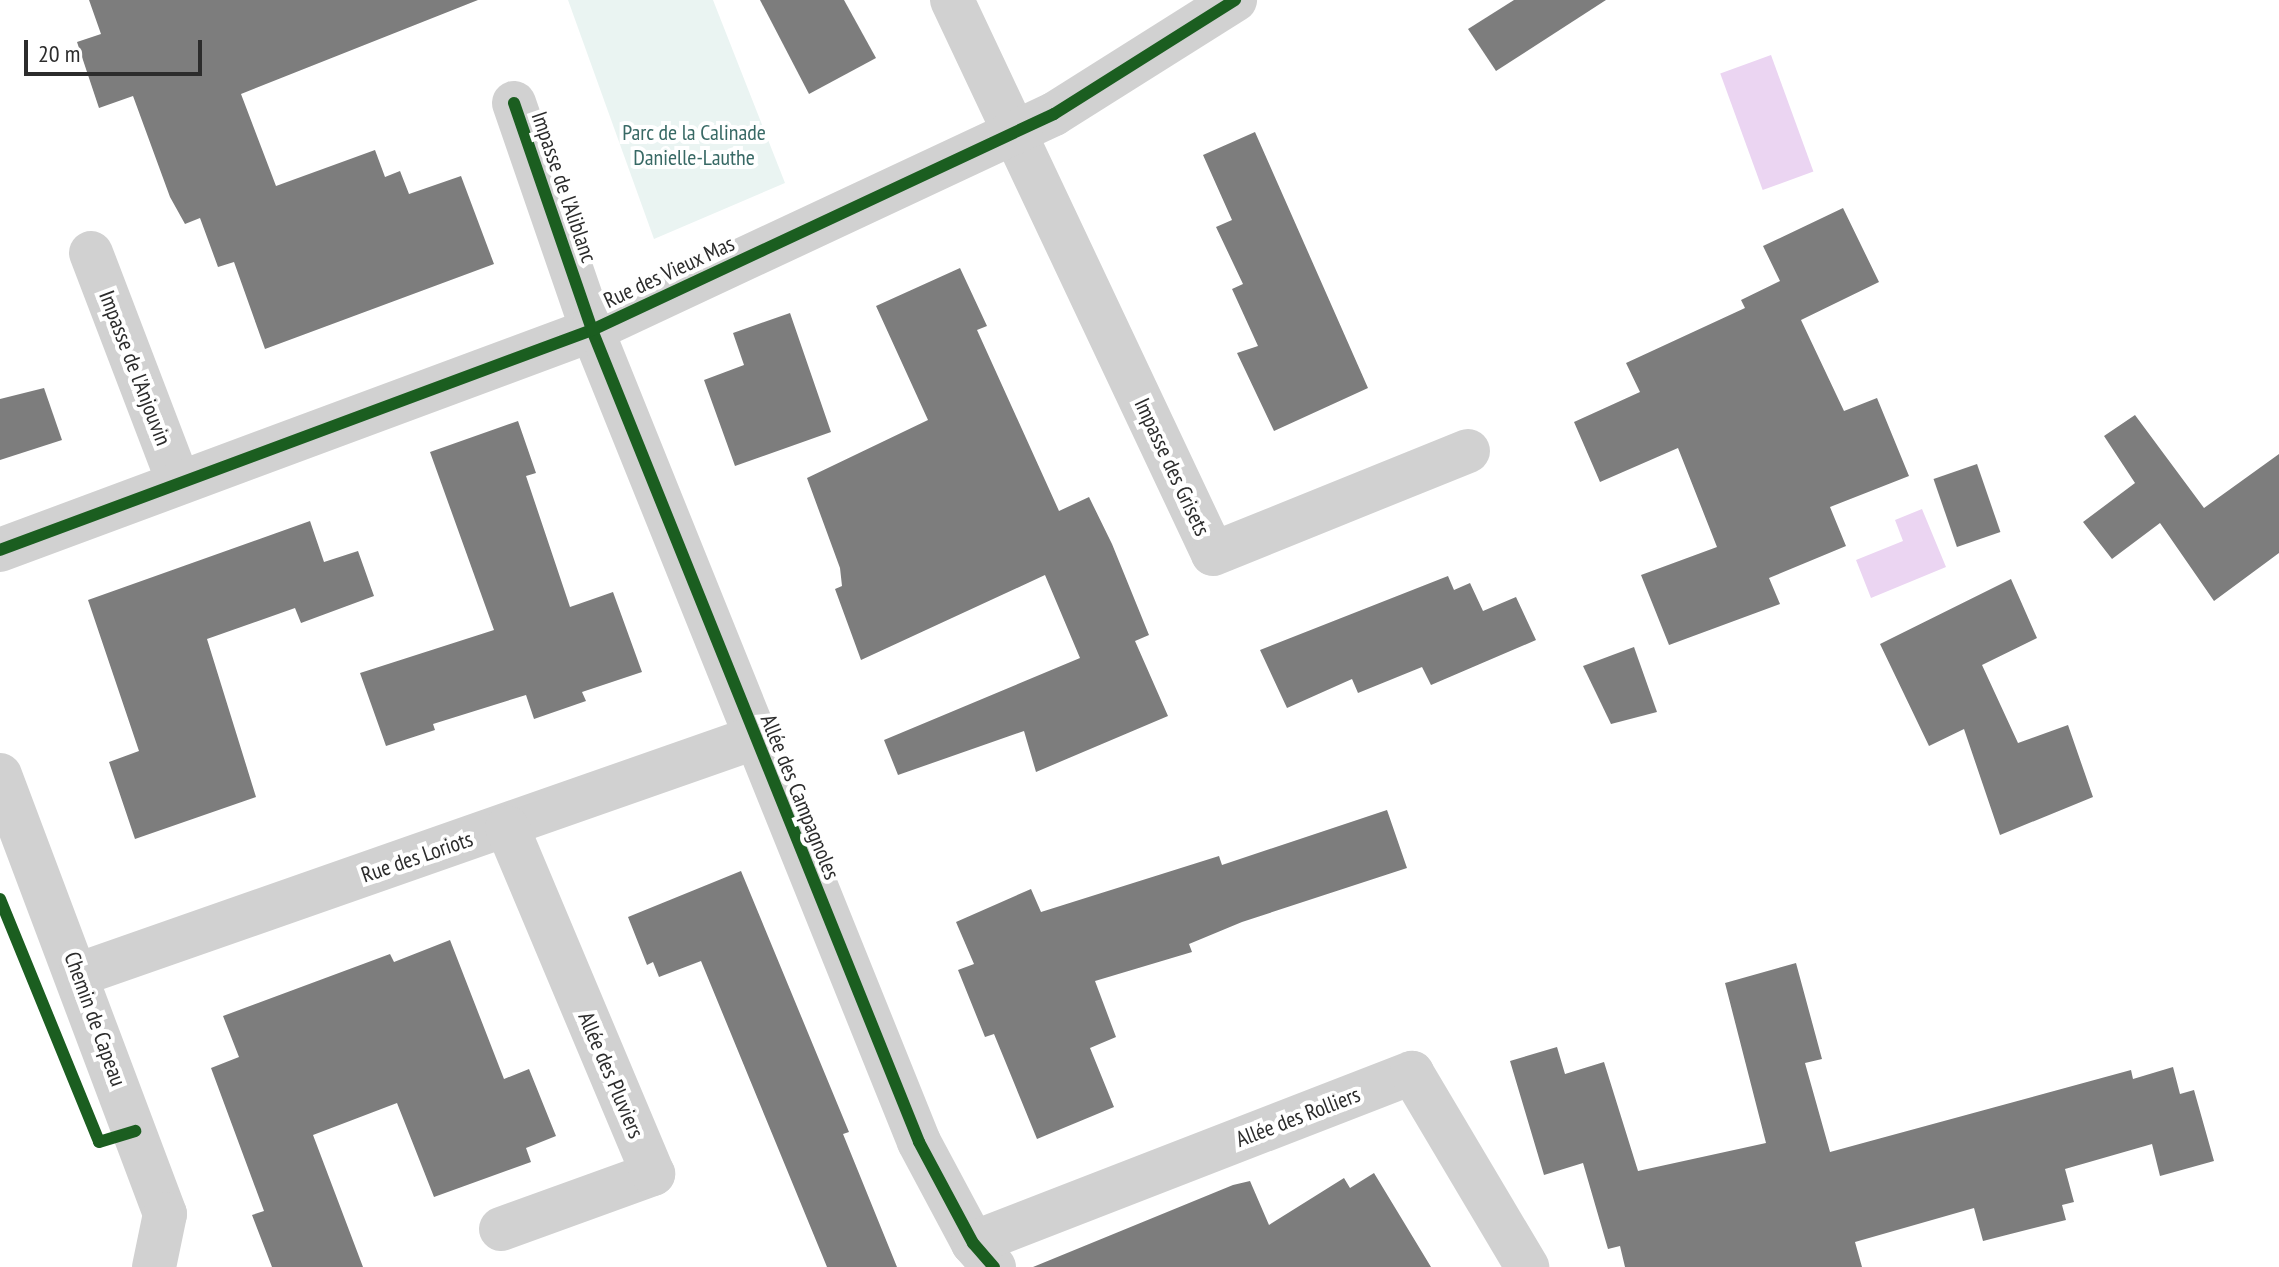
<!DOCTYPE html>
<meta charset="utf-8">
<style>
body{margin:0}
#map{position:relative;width:2279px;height:1267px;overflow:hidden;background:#fff;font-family:"PT Sans Narrow",sans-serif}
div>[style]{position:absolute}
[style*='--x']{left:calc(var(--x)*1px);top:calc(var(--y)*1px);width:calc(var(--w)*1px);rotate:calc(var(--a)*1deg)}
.green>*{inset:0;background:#eaf4f2}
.water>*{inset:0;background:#ebd5f2;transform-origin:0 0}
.building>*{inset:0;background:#7d7d7d;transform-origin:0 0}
.minor>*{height:44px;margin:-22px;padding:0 22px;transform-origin:22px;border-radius:22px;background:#d1d1d1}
.cycleway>*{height:12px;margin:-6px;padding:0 6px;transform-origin:6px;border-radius:6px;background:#1b5e20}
span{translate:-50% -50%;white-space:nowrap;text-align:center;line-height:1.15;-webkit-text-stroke:8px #fff;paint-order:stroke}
.park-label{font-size:22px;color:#386965}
.street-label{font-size:22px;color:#2c2c2c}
.scale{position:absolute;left:24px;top:40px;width:178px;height:36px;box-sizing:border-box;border:4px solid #2c2c2c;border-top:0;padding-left:10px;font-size:24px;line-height:28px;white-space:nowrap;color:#2c2c2c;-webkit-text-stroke:6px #fff;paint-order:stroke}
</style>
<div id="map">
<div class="green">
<i style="clip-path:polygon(568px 0,713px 0,785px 183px,654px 239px)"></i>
</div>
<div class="water">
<i style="left:1771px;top:55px;width:124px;height:54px;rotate:70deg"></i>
<i style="clip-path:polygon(1922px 509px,1946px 567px,1871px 598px,1856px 560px,1903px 541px,1895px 520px)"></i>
</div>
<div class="building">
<i style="clip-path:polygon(89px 0,478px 0,241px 94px,276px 186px,375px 150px,385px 177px,400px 171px,409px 194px,461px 176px,494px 264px,265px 349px,234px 262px,218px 267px,200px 218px,185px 224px,170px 197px,133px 96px,99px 108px,77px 42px,101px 34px)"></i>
<i style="clip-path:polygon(760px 0,844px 0,876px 58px,809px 94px)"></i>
<i style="clip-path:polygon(1514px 0,1606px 0,1496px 71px,1468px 29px)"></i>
<i style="clip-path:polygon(1255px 132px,1368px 388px,1274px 431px,1237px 353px,1258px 346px,1232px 289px,1243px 284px,1216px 227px,1232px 220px,1203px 155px)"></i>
<i style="clip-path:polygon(1843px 208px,1879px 282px,1801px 320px,1844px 411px,1877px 398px,1909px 476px,1830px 507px,1846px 546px,1769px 578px,1780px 604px,1669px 645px,1641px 575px,1717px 547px,1678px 448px,1600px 482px,1574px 422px,1640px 392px,1626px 363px,1745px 308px,1741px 300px,1780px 281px,1763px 246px)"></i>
<i style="clip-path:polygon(960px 268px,987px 326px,977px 330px,1059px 511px,1089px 497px,1112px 544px,1149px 635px,1135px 641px,1168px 716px,1036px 772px,1024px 731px,898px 775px,884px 740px,1080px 658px,1045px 575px,861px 660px,835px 589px,842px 586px,840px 568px,807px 478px,928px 420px,876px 306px)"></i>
<i style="clip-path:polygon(790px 313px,831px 432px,735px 466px,704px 380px,744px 365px,733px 333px)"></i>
<i style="clip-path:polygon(44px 388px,62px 440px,0 460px,0 399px)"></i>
<i style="clip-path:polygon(2135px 415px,2204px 508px,2279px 454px,2279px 553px,2214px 601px,2160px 523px,2112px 559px,2083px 522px,2135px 483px,2104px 436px)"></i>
<i style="clip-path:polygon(518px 421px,536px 473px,526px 476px,570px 607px,613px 592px,642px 672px,582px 692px,586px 701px,534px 719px,526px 695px,433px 724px,435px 730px,386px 746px,360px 673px,494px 630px,430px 452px)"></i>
<i style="left:1977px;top:464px;width:72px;height:46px;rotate:71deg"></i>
<i style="clip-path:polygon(310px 521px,324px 562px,358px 551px,374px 596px,301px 623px,295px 608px,207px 639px,256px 797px,135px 839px,109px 762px,139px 751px,88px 600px)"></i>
<i style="clip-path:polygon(1448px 576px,1454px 590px,1470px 583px,1483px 611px,1516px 597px,1536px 640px,1431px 685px,1422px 667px,1358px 693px,1352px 679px,1287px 708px,1260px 650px)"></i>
<i style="clip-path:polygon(2011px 579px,2037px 638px,1982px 665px,2018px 743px,2068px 725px,2093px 797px,2000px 835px,1964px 729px,1929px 746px,1880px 644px)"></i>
<i style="clip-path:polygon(1634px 647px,1657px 712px,1611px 724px,1583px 666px)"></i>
<i style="clip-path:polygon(1387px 810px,1407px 868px,1242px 922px,1189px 944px,1192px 952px,1095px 981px,1116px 1037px,1090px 1048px,1114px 1107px,1037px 1139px,994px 1034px,985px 1037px,958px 970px,974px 964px,956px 922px,1031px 889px,1041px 912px,1219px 856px,1222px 865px)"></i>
<i style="clip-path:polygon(741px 871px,849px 1132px,843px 1134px,897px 1267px,827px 1267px,701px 961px,659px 977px,653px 962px,647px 965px,628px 917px)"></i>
<i style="clip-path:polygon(450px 940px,504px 1079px,529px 1069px,556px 1136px,526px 1148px,531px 1162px,434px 1197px,397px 1103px,313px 1135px,363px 1267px,272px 1267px,252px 1215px,264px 1211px,211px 1068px,239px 1057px,223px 1016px,390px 954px,394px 962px)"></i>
<i style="clip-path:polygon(1796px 963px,1822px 1059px,1805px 1063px,1830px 1152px,2131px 1070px,2133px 1079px,2173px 1067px,2180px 1094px,2194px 1090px,2214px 1161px,2160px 1176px,2152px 1144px,2065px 1169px,2074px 1202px,2062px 1205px,2066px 1220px,1983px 1241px,1974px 1208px,1855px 1242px,1862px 1267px,1625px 1267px,1620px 1246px,1608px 1249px,1583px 1163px,1544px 1175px,1510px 1061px,1557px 1047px,1565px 1074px,1604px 1062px,1638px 1171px,1766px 1143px,1725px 983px)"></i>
<i style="clip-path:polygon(1374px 1173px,1431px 1267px,1033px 1267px,1233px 1185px,1250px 1181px,1269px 1225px,1344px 1178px,1350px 1188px)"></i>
</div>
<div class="minor">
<i style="--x:952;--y:0;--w:612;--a:64.77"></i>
<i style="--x:1213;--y:554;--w:275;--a:-22"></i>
<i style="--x:514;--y:103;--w:240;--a:71"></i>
<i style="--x:592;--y:330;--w:875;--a:68.06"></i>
<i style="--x:919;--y:1142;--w:115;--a:61.9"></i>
<i style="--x:973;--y:1243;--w:32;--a:49"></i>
<i style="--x:91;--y:253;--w:246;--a:69.1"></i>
<i style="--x:0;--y:550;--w:632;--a:-20.39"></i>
<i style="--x:592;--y:330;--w:510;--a:-25.06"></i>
<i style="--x:1054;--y:114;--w:214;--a:-32.2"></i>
<i style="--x:0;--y:775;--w:469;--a:69.4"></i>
<i style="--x:165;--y:1214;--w:54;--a:101.7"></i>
<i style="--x:80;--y:974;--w:714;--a:-19.3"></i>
<i style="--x:501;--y:1229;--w:162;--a:-19.9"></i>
<i style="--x:653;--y:1174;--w:376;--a:-112.8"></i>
<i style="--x:973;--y:1243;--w:471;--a:-21.2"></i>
<i style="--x:1412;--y:1073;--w:226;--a:59.3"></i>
</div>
<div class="cycleway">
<i style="--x:514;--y:103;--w:240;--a:71"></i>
<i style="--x:592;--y:330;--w:875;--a:68.06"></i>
<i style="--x:919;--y:1142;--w:115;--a:61.9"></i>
<i style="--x:973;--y:1243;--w:32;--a:49"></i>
<i style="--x:0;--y:550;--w:632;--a:-20.39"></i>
<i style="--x:592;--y:330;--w:510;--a:-25.06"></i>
<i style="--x:1054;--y:114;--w:214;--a:-32.2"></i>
<i style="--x:0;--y:899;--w:262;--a:67.8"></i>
<i style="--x:99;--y:1142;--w:38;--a:-17"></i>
</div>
<div class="park-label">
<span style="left:694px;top:145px">Parc de la Calinade<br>Danielle-Lauthe</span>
</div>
<div class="street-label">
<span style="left:564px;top:187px;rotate:71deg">Impasse de l'Aliblanc</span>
<span style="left:669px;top:272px;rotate:-25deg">Rue des Vieux Mas</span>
<span style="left:135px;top:368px;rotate:69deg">Impasse de l'Anjouvin</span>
<span style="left:1172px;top:467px;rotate:65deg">Impasse des Grisets</span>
<span style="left:800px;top:797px;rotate:68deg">Allée des Campagnoles</span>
<span style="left:417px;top:857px;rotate:-19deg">Rue des Loriots</span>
<span style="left:95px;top:1019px;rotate:70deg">Chemin de Capeau</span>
<span style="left:611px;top:1075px;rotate:67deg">Allée des Pluviers</span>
<span style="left:1298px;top:1117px;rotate:-21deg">Allée des Rolliers</span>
</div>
<div class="scale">20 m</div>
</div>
